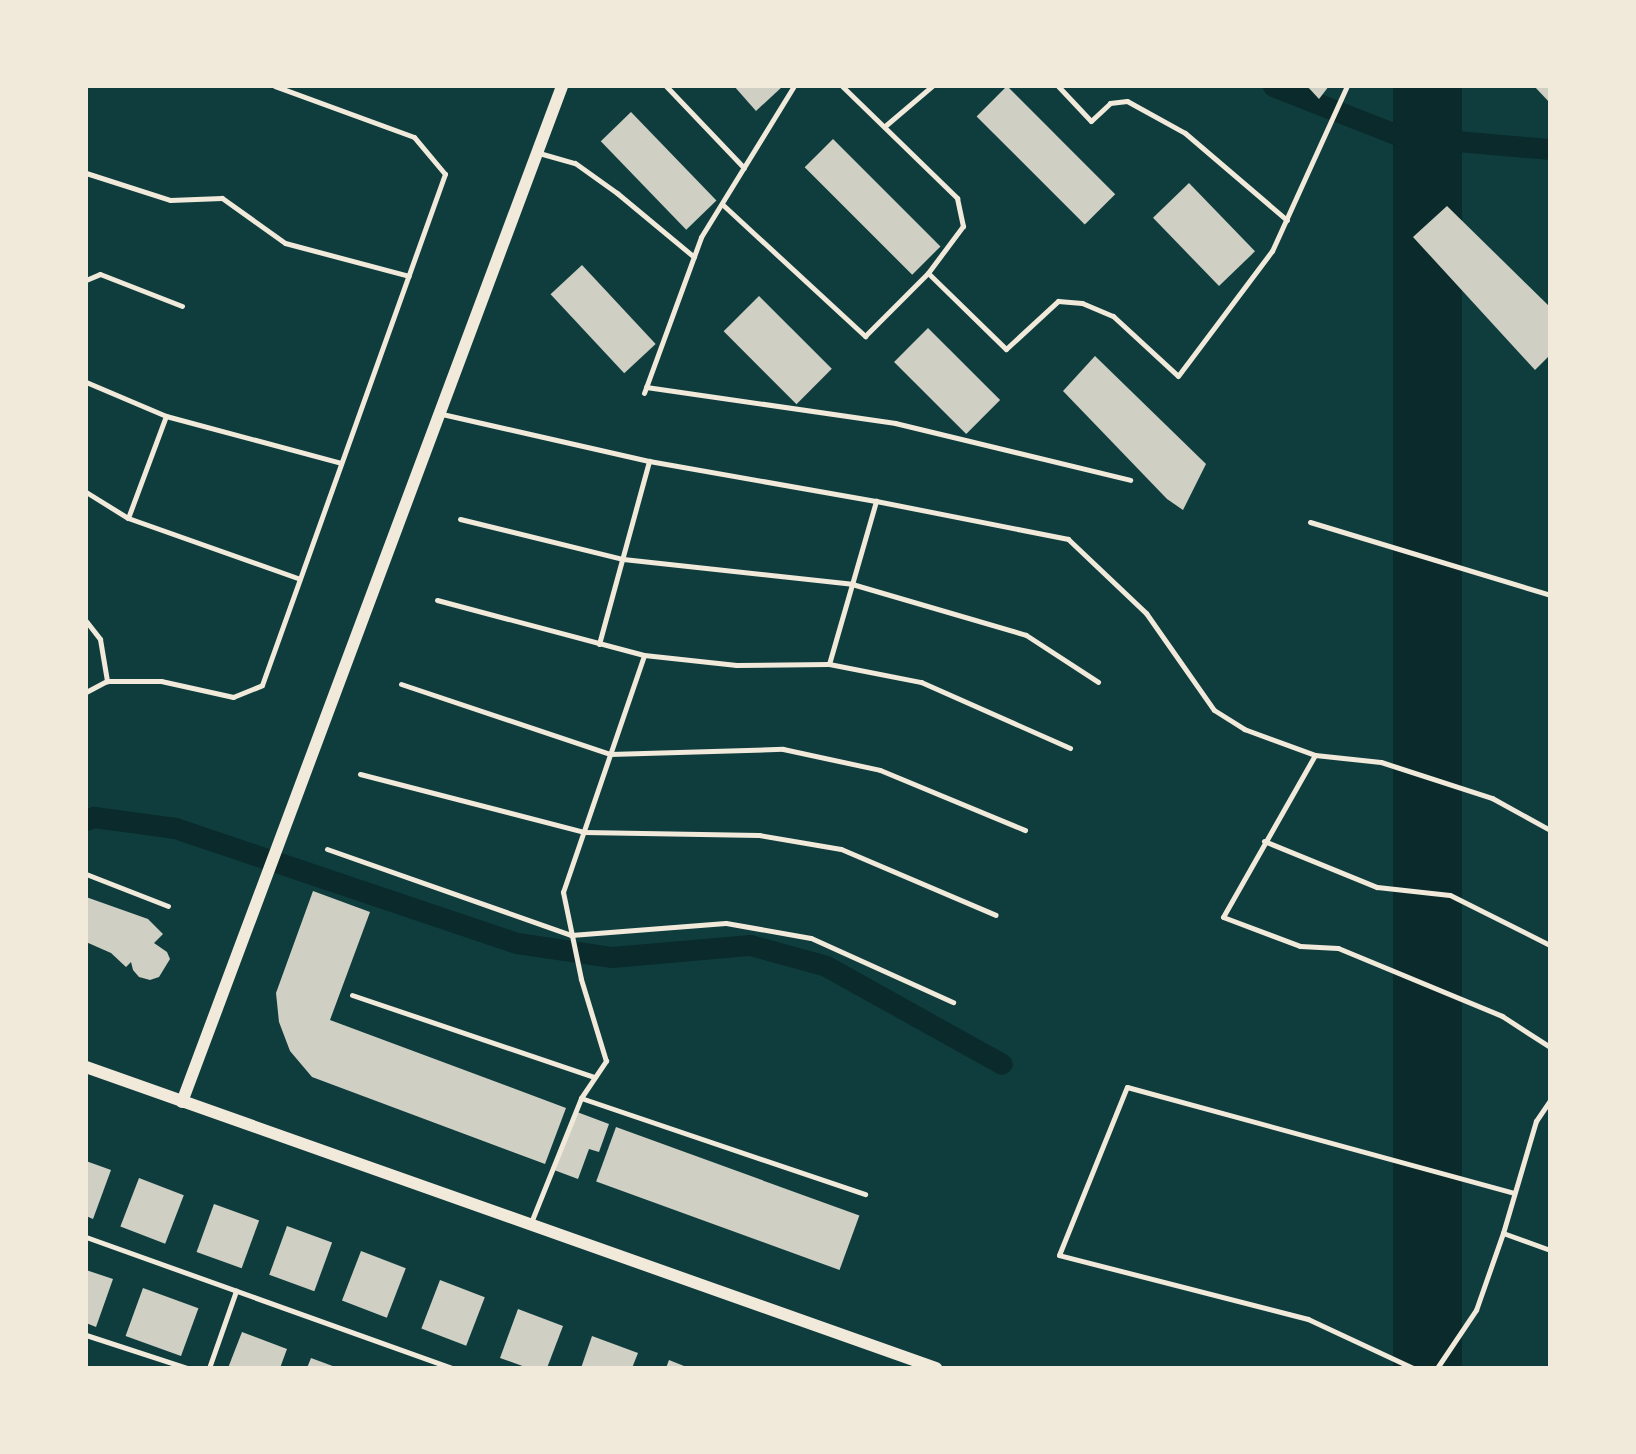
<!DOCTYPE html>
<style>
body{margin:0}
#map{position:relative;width:1636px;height:1454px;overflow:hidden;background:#0f3d3e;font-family:"IBM Plex Sans",sans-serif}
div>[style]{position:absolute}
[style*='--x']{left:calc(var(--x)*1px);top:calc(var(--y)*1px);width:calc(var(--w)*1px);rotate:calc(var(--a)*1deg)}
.water>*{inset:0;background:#0a2a2b;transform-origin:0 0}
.canal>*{height:21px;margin:-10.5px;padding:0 10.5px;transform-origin:10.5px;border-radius:10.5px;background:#0a2a2b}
.building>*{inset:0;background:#cfcfc3;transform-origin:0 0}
.service>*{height:5px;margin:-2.5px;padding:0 2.5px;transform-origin:2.5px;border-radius:2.5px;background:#f1e9da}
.tertiary>*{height:12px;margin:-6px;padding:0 6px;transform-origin:6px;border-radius:6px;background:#f1e9da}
span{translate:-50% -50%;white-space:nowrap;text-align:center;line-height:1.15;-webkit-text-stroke:5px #f1e9da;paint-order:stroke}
.frame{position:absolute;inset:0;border:88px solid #f1e9da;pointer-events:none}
</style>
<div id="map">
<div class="water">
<i style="left:1393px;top:86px;width:69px;height:1394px"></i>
</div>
<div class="canal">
<i style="--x:1273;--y:86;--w:136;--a:21.5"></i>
<i style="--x:1400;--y:136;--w:151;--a:5"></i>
<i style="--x:86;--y:820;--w:9;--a:-21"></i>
<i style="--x:94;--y:817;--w:82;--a:7.7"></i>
<i style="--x:175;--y:828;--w:361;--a:18.6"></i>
<i style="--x:517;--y:943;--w:96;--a:8.4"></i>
<i style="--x:612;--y:957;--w:139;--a:-5"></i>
<i style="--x:750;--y:945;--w:79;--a:15.4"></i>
<i style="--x:826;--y:966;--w:201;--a:29.1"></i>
</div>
<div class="building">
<i style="clip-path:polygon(734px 86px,783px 86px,756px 111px)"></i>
<i style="left:1007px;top:86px;width:153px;height:43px;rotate:45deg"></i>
<i style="clip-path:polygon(1307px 86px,1329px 86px,1319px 99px)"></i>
<i style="clip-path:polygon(1534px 86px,1550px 86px,1550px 103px)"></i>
<i style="left:631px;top:112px;width:123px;height:42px;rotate:46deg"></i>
<i style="left:833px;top:139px;width:152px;height:40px;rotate:45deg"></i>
<i style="left:1189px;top:183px;width:95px;height:50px;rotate:46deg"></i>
<i style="clip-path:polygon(1447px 206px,1550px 307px,1550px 355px,1535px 370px,1413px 237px)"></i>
<i style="left:582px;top:265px;width:108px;height:43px;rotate:47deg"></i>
<i style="left:759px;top:296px;width:103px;height:50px;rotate:45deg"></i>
<i style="left:928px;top:328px;width:102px;height:48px;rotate:45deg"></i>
<i style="clip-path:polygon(1095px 356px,1206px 464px,1183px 510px,1167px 499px,1063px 391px)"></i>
<i style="clip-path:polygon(313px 891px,370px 912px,330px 1020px,566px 1108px,545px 1164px,312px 1077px,290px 1051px,279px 1022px,276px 993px)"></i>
<i style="clip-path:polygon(86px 897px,148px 919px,163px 934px,154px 943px,167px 952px,170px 959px,159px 977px,150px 980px,139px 977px,133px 970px,131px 962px,126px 967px,111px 953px,86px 942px)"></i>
<i style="clip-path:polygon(577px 1112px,609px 1124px,599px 1152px,589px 1149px,578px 1179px,554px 1170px)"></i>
<i style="left:616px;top:1127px;width:259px;height:58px;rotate:20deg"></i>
<i style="clip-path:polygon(86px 1161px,111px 1170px,93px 1219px,86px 1216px)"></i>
<i style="left:139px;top:1178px;width:48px;height:52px;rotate:21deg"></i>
<i style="left:214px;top:1204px;width:48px;height:51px;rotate:20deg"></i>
<i style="left:287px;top:1226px;width:48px;height:52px;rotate:20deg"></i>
<i style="left:361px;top:1251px;width:48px;height:53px;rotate:21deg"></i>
<i style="clip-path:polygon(86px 1270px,113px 1279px,96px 1327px,86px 1323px)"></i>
<i style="left:440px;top:1280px;width:48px;height:52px;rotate:21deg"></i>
<i style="left:143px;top:1288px;width:59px;height:51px;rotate:20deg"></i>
<i style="clip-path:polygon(518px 1309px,563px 1326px,547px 1368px,528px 1368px,500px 1358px)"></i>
<i style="clip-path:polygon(242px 1332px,287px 1349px,280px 1368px,228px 1368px)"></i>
<i style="clip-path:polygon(592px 1336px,638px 1353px,632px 1368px,581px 1368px)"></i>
<i style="clip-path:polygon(311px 1358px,338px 1368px,307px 1368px)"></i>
<i style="clip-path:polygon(669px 1360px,689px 1368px,666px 1368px)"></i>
</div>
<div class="service">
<i style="--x:666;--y:86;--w:113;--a:46.4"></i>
<i style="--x:842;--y:86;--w:161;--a:44.2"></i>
<i style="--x:957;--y:198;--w:29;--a:78"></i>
<i style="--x:963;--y:226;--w:59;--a:126.7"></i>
<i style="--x:928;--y:273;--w:109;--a:44.3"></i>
<i style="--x:1006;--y:349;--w:71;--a:-42.7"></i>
<i style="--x:1058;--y:301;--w:24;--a:5"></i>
<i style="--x:1082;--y:303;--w:34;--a:23"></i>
<i style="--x:1113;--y:316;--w:88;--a:42.7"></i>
<i style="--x:1178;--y:376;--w:156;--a:-53.1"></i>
<i style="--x:1272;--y:251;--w:181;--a:-65.6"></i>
<i style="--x:1058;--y:86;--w:48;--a:46.7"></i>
<i style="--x:1091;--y:121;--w:26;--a:-43"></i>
<i style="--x:1110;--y:103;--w:17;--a:-7"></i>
<i style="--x:1127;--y:101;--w:66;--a:28.9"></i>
<i style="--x:1185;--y:133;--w:134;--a:40.5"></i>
<i style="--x:885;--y:126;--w:62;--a:-40.4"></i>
<i style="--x:539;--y:153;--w:37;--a:16"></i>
<i style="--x:575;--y:163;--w:52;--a:35.5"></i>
<i style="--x:617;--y:193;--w:100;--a:39.7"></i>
<i style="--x:86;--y:173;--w:88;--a:17.8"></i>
<i style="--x:170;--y:200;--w:52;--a:-2.2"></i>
<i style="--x:222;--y:198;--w:77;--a:35.5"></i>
<i style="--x:285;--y:243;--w:128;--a:14.9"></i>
<i style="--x:722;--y:204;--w:195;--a:42.7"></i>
<i style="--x:865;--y:336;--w:89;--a:-45"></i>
<i style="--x:86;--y:280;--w:15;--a:-23"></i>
<i style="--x:100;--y:274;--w:88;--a:21.3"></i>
<i style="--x:86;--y:382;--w:87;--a:23"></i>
<i style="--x:166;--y:416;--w:181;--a:15"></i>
<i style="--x:646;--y:387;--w:252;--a:8.2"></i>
<i style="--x:895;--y:423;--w:242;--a:13.6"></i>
<i style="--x:644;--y:393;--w:166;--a:-69.9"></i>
<i style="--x:701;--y:237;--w:177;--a:-58.4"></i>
<i style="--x:442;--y:414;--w:212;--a:12.8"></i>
<i style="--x:649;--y:461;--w:230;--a:10"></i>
<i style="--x:876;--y:501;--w:196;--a:11.2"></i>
<i style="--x:1068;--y:539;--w:108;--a:43.5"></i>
<i style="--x:1146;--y:613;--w:118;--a:55"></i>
<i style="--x:1214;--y:710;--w:36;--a:32"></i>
<i style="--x:1244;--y:729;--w:76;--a:20.1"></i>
<i style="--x:1315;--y:755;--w:66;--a:6.1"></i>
<i style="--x:1381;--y:762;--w:117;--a:18"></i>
<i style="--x:1492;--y:798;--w:66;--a:28.9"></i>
<i style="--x:86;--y:492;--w:49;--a:31.8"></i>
<i style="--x:128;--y:518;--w:182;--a:19.5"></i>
<i style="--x:128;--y:518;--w:109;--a:-69.6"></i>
<i style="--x:460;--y:519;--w:168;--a:13.8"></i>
<i style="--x:623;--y:559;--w:230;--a:6.2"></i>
<i style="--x:852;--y:584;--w:181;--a:16.3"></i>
<i style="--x:1026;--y:635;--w:86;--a:33.1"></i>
<i style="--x:1310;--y:522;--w:251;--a:16.9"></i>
<i style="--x:437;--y:600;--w:214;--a:14.9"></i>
<i style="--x:644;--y:655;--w:93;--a:6.2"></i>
<i style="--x:736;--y:665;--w:93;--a:-0.6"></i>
<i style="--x:829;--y:664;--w:94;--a:11.1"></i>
<i style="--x:921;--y:682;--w:163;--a:23.9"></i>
<i style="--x:86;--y:621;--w:23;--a:52"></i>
<i style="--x:100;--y:639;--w:43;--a:80.5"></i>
<i style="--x:599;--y:644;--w:190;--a:-74.7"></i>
<i style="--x:829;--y:664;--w:170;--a:-73.9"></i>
<i style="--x:401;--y:684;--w:220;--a:18.5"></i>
<i style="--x:610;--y:754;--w:173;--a:-1.7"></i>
<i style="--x:783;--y:749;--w:99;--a:12.2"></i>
<i style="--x:880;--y:770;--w:157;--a:22.5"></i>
<i style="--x:86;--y:692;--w:24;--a:-28"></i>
<i style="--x:107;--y:681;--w:54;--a:0"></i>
<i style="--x:161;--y:681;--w:74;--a:12.5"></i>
<i style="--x:233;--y:697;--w:31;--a:-22"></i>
<i style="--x:262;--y:685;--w:543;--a:-70.3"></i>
<i style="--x:445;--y:174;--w:48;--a:-130"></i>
<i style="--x:414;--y:137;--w:148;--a:-159.9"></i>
<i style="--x:1315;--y:755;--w:186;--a:119.6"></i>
<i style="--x:1223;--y:917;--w:82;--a:20.6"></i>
<i style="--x:1300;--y:946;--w:38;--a:3"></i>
<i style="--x:1338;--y:948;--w:178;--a:22.5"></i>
<i style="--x:1502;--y:1016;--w:57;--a:32.9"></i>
<i style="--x:360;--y:774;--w:231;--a:14.5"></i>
<i style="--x:584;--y:832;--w:175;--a:1"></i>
<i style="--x:759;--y:835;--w:83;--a:9.7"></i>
<i style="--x:841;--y:849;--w:168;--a:23.1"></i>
<i style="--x:1264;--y:841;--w:122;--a:22.2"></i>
<i style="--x:1377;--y:887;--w:73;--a:6.3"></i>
<i style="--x:1450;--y:895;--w:112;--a:26.6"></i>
<i style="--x:327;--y:849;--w:259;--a:19.4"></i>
<i style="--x:571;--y:935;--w:155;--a:-4.4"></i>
<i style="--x:726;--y:923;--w:86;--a:10"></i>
<i style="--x:811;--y:938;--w:156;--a:24.3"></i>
<i style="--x:86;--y:874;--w:88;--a:21.3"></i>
<i style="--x:352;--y:995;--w:256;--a:18.7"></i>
<i style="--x:581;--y:1098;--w:300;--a:18.7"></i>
<i style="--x:530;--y:1225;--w:137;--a:-68.1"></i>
<i style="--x:581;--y:1098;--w:45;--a:-56"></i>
<i style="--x:606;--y:1061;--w:86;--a:-107"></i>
<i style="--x:581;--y:979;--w:89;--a:-101.7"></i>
<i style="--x:563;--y:892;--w:250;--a:-71.1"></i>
<i style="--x:1503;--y:1233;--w:50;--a:19.9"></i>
<i style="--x:86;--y:1237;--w:389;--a:19.7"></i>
<i style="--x:86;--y:1335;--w:106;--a:18.1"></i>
<i style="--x:209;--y:1368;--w:82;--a:-70.7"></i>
<i style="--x:1413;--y:1368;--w:116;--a:-155"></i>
<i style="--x:1308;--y:1319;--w:257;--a:-165.6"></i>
<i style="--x:1059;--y:1255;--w:181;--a:-68"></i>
<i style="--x:1127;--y:1087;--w:401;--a:15.3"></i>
<i style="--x:1437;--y:1368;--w:70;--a:-56.1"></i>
<i style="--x:1476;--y:1310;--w:82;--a:-70.7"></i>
<i style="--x:1503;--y:1233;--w:117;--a:-73.6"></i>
<i style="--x:1536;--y:1121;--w:25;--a:-56"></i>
</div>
<div class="tertiary">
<i style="--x:86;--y:1067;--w:902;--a:19.5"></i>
<i style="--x:182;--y:1102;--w:1085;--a:-69.49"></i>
</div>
<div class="frame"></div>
</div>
